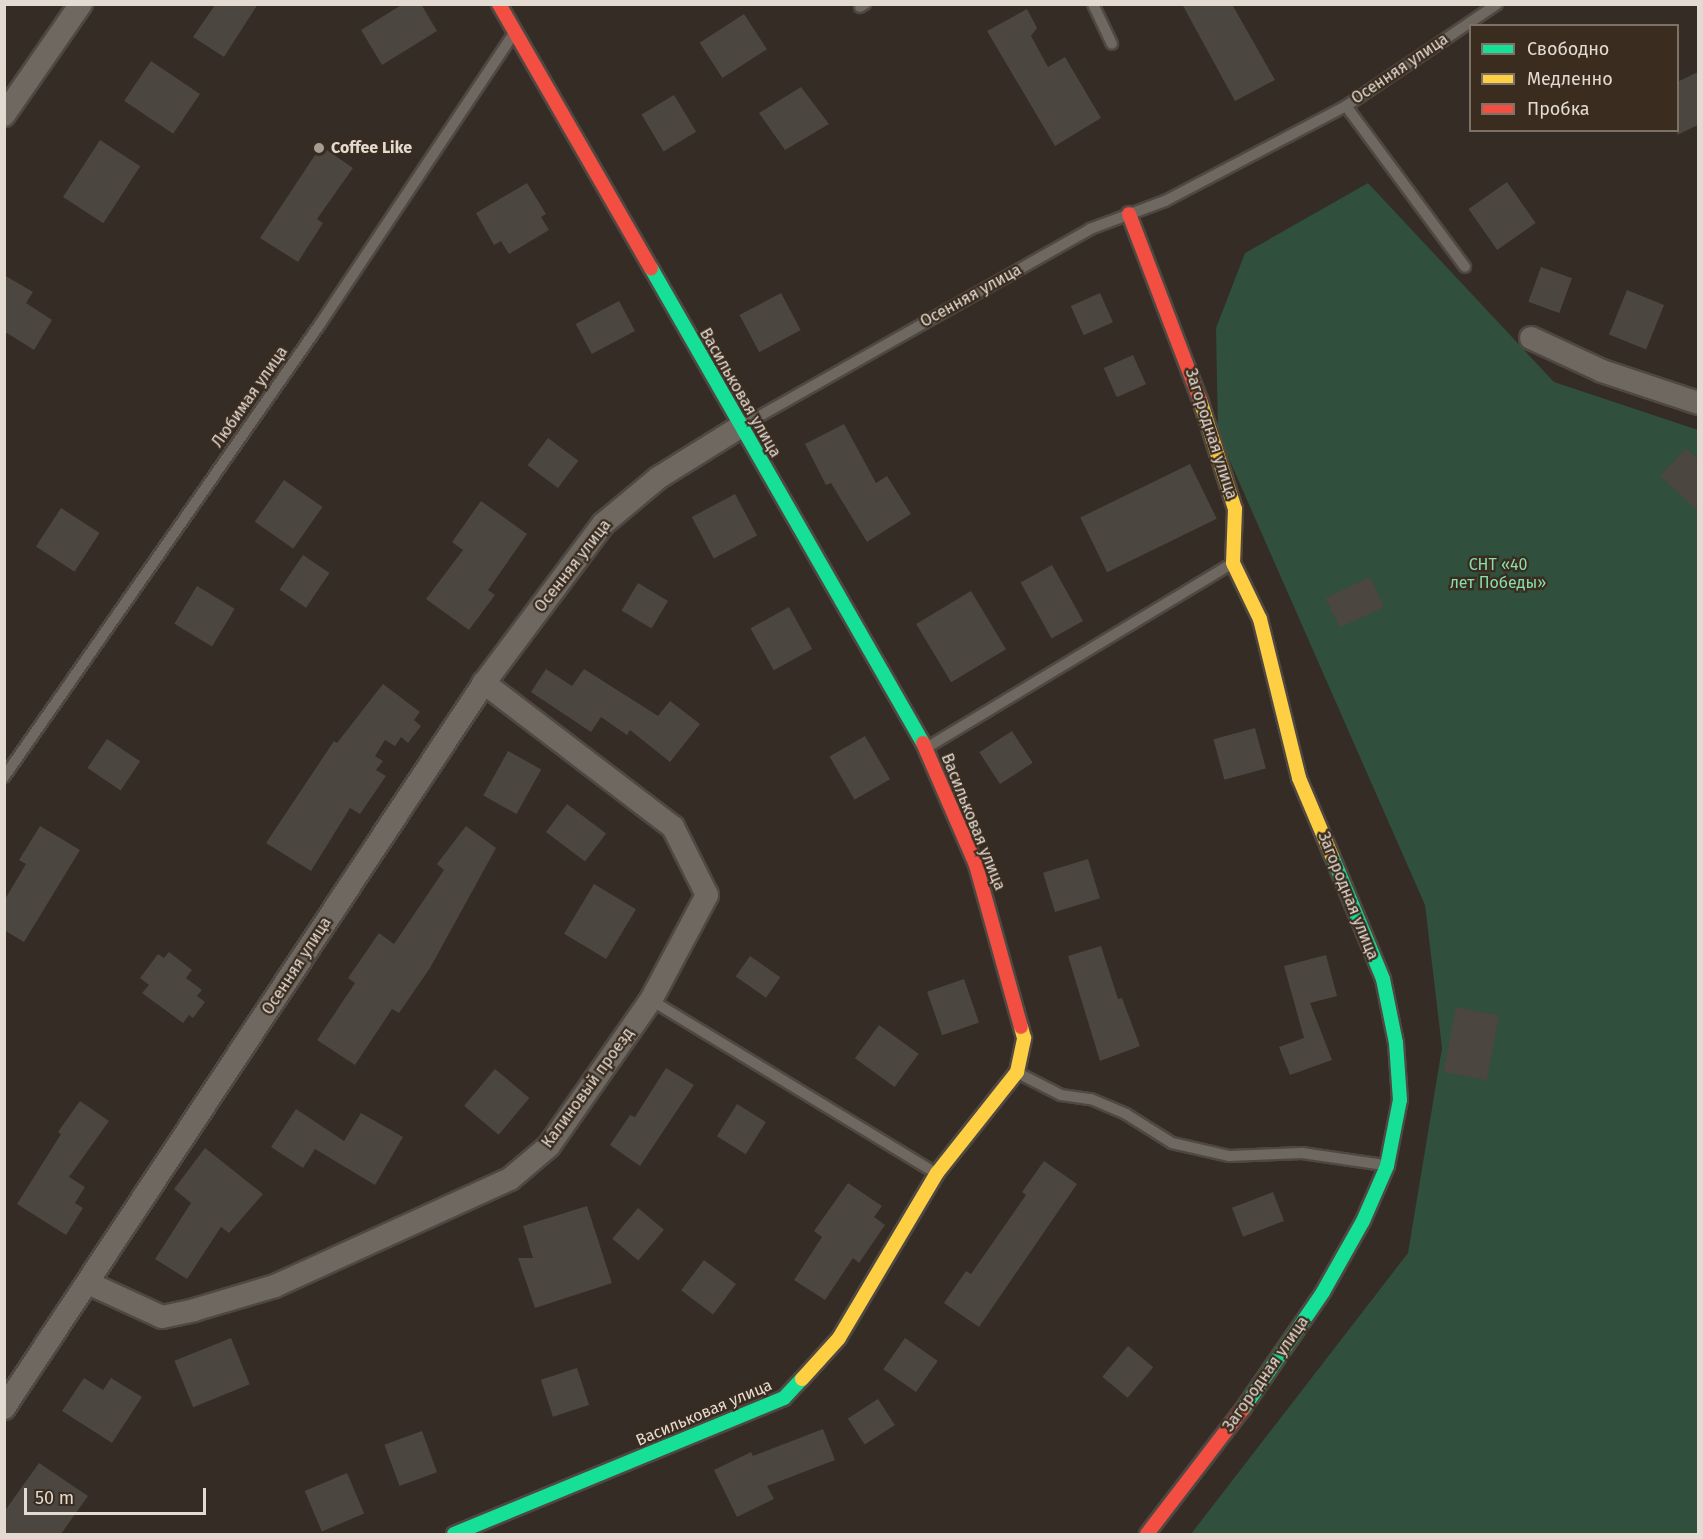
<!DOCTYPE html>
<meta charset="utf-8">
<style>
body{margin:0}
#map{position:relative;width:1703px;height:1539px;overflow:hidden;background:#342c25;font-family:"Fira Sans",sans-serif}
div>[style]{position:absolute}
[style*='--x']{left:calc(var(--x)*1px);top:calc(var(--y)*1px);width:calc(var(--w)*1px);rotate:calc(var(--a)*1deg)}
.green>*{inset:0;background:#304f3c}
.building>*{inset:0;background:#4c4640;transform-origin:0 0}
.roads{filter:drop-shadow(2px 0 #4f4842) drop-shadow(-2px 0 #4f4842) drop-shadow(0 2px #4f4842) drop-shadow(0 -2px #4f4842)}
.lane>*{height:10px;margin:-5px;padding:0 5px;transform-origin:5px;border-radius:5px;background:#6e6861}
.street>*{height:22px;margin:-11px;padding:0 11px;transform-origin:11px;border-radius:11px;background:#6e6861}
.fast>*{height:14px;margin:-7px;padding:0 7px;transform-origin:7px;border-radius:7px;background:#16e098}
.slow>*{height:14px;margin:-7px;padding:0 7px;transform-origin:7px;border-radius:7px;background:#ffcf43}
.jam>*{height:14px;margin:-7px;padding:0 7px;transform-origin:7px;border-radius:7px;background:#f24e42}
.dots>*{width:16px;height:16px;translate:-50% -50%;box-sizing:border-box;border:3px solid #3a2c1f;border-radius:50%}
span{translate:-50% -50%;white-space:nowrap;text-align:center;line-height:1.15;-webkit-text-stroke:4.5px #3a2c1f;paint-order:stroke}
.street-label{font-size:16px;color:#e3dad2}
.poi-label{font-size:16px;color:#e3dad2;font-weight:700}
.left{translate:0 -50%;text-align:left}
.park-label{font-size:16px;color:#87deae}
.frame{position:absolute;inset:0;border:6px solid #e3dad2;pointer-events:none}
.legend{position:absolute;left:1469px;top:24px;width:210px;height:108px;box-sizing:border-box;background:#3a2c1f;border:2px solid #7e7267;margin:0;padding:8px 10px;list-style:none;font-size:18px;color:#e3dad2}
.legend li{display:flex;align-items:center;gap:12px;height:30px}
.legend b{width:30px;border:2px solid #7e7267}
.scale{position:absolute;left:24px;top:1488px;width:182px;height:27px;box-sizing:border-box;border:3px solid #e3dad2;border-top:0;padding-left:8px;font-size:18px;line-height:21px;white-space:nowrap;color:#e3dad2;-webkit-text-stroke:4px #3a2c1f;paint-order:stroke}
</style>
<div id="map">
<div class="green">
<i style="clip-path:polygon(1368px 183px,1554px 382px,1698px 430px,1698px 1534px,1191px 1534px,1408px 1253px,1442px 1048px,1425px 905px,1218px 434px,1216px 328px,1245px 253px)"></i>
</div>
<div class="building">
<i style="clip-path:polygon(258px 4px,224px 57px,193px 37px,215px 5px)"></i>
<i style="clip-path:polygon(403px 4px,421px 4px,437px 31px,382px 65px,361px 30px)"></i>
<i style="clip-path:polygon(1182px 4px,1236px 4px,1233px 6px,1275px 80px,1235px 101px)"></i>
<i style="clip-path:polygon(1027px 9px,1037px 28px,1031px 36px,1048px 67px,1065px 57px,1101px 118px,1055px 146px,987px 31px)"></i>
<i style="left:744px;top:14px;width:42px;height:53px;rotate:57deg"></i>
<i style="left:151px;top:61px;width:59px;height:48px;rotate:34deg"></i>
<i style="clip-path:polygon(1698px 72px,1698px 125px,1677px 135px,1677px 82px)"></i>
<i style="clip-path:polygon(801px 87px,829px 124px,785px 150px,759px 113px)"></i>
<i style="left:674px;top:95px;width:43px;height:38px;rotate:59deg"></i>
<i style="left:100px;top:140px;width:48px;height:68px;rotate:33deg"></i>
<i style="clip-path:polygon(321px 146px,353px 168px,317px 219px,323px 223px,298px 262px,260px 238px)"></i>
<i style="left:1507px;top:182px;width:50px;height:47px;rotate:55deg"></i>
<i style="clip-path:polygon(527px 183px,546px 214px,541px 217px,549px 230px,509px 254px,501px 241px,494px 245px,476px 213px)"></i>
<i style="left:1541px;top:267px;width:33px;height:37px;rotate:20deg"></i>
<i style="clip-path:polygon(4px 275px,33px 292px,26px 303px,52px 320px,34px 350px,7px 333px,4px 337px)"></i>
<i style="left:1627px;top:290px;width:40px;height:48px;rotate:22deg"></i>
<i style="left:781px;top:293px;width:42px;height:47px;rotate:62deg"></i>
<i style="left:1100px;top:293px;width:32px;height:32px;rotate:66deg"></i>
<i style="left:619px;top:301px;width:34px;height:49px;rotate:62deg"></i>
<i style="left:1133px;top:355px;width:32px;height:32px;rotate:66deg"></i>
<i style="clip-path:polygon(844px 424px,876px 483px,887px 476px,911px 514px,867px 542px,831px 483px,826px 485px,805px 444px)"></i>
<i style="left:548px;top:438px;width:38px;height:34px;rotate:37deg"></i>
<i style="clip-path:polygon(1686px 448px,1698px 459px,1698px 511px,1660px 476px)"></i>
<i style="left:1190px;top:464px;width:61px;height:122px;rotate:64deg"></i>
<i style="left:284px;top:480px;width:47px;height:51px;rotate:35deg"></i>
<i style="left:735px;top:494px;width:47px;height:49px;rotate:62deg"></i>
<i style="clip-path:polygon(481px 501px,527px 534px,488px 590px,495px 595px,469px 630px,426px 599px,463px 550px,452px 542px)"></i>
<i style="left:61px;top:508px;width:46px;height:46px;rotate:33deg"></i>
<i style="left:303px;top:555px;width:32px;height:42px;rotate:34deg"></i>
<i style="left:1052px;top:565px;width:64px;height:36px;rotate:61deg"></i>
<i style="left:1370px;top:577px;width:33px;height:49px;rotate:65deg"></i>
<i style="left:638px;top:583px;width:35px;height:32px;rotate:31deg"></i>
<i style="left:197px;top:586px;width:44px;height:44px;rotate:31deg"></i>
<i style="left:971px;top:591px;width:68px;height:64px;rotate:59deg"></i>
<i style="left:789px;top:607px;width:48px;height:44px;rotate:61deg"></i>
<i style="clip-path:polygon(546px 669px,572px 686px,584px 669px,658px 716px,670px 701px,700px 724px,670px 762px,630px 730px,627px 735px,601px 717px,591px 732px,531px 692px)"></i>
<i style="clip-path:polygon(383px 684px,420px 712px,414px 720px,421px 726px,408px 743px,401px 737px,395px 746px,385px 740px,375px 756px,383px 761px,376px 770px,386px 776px,360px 814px,350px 808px,311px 871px,266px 843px,334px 741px,337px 743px)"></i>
<i style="left:1255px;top:728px;width:42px;height:43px;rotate:75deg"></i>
<i style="left:1012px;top:731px;width:38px;height:39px;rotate:57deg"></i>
<i style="left:865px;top:736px;width:50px;height:41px;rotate:60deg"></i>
<i style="left:107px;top:739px;width:40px;height:35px;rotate:34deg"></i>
<i style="left:508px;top:751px;width:38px;height:51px;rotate:29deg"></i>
<i style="left:567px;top:804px;width:49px;height:35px;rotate:37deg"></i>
<i style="clip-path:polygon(40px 826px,80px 850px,24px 942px,4px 930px,4px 901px,26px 864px,19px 860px)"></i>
<i style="clip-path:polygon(466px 826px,496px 848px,430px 968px,399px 1013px,392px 1009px,355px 1065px,317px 1040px,355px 983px,348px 978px,379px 933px,394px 944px,444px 870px,437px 864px)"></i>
<i style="left:1088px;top:859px;width:41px;height:47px;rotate:73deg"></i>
<i style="left:594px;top:884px;width:49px;height:58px;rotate:31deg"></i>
<i style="clip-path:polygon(1101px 946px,1118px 999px,1122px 998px,1140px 1046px,1100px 1061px,1068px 956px)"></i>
<i style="clip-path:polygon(169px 952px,192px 970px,186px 978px,202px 990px,197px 996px,205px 1002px,193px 1018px,189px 1015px,183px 1023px,142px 993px,149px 985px,140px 978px,158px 954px,164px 958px)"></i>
<i style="clip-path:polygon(1326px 955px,1337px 996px,1310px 1003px,1332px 1060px,1290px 1075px,1279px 1047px,1304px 1038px,1284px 966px)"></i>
<i style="left:750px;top:956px;width:37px;height:25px;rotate:35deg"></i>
<i style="left:964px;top:979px;width:46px;height:39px;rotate:71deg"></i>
<i style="left:1456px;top:1007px;width:44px;height:66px;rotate:11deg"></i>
<i style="left:879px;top:1025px;width:49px;height:41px;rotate:36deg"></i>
<i style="clip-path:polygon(666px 1068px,694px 1085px,640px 1166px,610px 1145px,630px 1115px,635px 1117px)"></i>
<i style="left:495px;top:1069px;width:45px;height:48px;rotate:40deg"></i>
<i style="clip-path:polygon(80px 1101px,109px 1121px,69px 1177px,85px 1187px,75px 1203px,83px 1208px,66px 1235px,17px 1204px,61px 1134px,58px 1132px)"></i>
<i style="left:737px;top:1104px;width:34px;height:38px;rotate:32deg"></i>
<i style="clip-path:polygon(296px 1109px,344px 1141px,361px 1113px,403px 1137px,375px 1185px,315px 1149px,303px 1168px,271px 1147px)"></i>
<i style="clip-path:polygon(205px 1148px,263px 1194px,229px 1233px,221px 1227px,187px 1279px,155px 1259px,191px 1203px,174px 1189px)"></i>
<i style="clip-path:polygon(1044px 1161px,1077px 1184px,979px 1327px,944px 1303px,966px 1271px,971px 1274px,1026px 1195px,1022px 1192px)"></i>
<i style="clip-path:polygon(848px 1183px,882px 1206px,874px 1217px,885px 1225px,859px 1263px,853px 1258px,825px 1300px,794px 1280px,822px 1237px,814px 1231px)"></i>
<i style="left:1273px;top:1192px;width:31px;height:44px;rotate:69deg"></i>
<i style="clip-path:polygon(587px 1206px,612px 1283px,535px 1308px,518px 1258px,533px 1258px,523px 1226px)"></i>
<i style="left:638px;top:1208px;width:34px;height:40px;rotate:40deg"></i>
<i style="left:704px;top:1260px;width:40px;height:38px;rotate:37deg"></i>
<i style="left:231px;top:1338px;width:50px;height:61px;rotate:68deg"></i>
<i style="left:905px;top:1338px;width:40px;height:38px;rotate:35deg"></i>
<i style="left:1128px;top:1346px;width:33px;height:40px;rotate:40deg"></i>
<i style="left:577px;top:1368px;width:39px;height:38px;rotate:72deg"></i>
<i style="clip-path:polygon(84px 1378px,103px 1390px,111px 1378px,142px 1397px,112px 1443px,62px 1411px)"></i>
<i style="left:878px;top:1399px;width:31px;height:36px;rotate:57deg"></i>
<i style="clip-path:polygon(823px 1429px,835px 1460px,767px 1486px,774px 1499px,737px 1517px,714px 1470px,751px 1452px,753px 1456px)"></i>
<i style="left:422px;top:1431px;width:44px;height:40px;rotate:70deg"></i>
<i style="clip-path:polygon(39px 1463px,88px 1496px,61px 1534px,4px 1534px,4px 1512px)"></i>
<i style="left:347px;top:1473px;width:44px;height:46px;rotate:67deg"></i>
</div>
<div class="roads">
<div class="lane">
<i style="--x:1093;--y:4;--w:44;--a:64.6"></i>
<i style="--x:860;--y:7;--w:6;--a:-31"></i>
<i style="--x:1346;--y:106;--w:200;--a:53.5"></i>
<i style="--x:744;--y:425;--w:398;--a:-29.5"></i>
<i style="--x:1090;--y:229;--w:80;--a:-20.5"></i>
<i style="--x:1165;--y:201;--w:204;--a:-27.7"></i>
<i style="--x:1346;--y:106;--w:182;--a:-34"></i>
<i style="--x:928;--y:747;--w:353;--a:-31.1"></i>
<i style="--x:4;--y:777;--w:552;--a:-55.1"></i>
<i style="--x:320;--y:324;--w:346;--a:-56.3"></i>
<i style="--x:651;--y:1000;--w:331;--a:31.3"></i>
<i style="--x:1020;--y:1074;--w:46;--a:27.1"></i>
<i style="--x:1061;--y:1095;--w:30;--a:8"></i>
<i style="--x:1091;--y:1099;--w:38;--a:23"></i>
<i style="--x:1126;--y:1114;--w:54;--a:32.2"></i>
<i style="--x:1172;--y:1143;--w:58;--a:12.8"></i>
<i style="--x:1229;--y:1156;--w:73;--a:-2.4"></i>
<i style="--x:1302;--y:1153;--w:83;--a:8.3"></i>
</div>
<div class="street">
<i style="--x:4;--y:115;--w:135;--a:-55.3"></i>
<i style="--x:1531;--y:338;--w:78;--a:24.9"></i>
<i style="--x:1602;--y:371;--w:101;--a:18.4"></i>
<i style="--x:88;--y:1283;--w:81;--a:24.7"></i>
<i style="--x:162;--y:1317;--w:33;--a:-12"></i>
<i style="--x:194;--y:1310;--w:84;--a:-16.5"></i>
<i style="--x:275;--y:1286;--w:258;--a:-24.5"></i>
<i style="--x:510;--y:1179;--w:51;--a:-40.2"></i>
<i style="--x:549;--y:1146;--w:178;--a:-55.1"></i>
<i style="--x:651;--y:1000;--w:119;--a:-61.9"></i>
<i style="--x:707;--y:895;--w:76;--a:-116.6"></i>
<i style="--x:673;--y:827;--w:238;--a:-142.7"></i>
<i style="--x:4;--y:1408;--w:869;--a:-56.49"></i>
<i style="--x:484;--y:683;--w:199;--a:-53.2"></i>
<i style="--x:603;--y:524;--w:72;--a:-39.9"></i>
<i style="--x:658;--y:478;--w:97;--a:-31.9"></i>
</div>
<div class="fast">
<i style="--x:651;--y:268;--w:547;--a:60.2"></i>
<i style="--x:1243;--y:1409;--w:142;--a:-55.6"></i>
<i style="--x:1323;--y:1292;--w:81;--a:-60.6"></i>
<i style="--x:1363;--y:1221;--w:60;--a:-66.4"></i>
<i style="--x:1387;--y:1166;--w:67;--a:-78.9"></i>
<i style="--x:1400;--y:1100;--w:57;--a:-94"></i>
<i style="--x:1396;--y:1043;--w:65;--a:-101.5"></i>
<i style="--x:1383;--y:979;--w:133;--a:-112.5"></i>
<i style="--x:454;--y:1534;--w:357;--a:-22.4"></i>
<i style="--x:784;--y:1398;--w:26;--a:-47"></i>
</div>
<div class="slow">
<i style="--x:1200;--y:400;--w:114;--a:72.2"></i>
<i style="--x:1235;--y:509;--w:54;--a:92.1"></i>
<i style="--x:1233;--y:563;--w:62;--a:64.3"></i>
<i style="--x:1260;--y:619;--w:164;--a:76.2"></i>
<i style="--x:1299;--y:778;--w:85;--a:67.1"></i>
<i style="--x:802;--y:1379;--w:55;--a:-47.9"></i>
<i style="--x:839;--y:1338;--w:192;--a:-59.3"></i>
<i style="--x:937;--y:1173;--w:129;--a:-51.6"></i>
<i style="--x:1017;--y:1072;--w:35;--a:-78"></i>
<i style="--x:1024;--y:1038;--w:11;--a:-105"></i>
</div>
<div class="jam">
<i style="--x:499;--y:4;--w:305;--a:60.1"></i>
<i style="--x:1129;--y:214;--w:199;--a:69.1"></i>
<i style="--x:923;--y:743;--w:133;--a:66.5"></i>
<i style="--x:976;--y:865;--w:168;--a:74.5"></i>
<i style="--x:1147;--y:1534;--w:158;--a:-52.5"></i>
</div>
</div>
<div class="dots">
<i style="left:319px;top:148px;background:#a69d95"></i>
</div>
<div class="street-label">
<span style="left:1400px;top:69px;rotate:-34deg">Осенняя улица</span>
<span style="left:971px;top:296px;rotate:-29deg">Осенняя улица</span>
<span style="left:740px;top:393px;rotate:60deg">Васильковая улица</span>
<span style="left:250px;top:397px;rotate:-55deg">Любимая улица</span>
<span style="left:1211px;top:434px;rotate:72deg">Загородная улица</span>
<span style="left:573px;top:566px;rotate:-52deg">Осенняя улица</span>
<span style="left:973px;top:822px;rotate:68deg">Васильковая улица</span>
<span style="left:1348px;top:896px;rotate:68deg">Загородная улица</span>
<span style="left:297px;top:966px;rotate:-57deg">Осенняя улица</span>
<span style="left:588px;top:1088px;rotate:-54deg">Калиновый проезд</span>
<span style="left:1266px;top:1374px;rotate:-55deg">Загородная улица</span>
<span style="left:704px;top:1413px;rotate:-23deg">Васильковая улица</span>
</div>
<div class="poi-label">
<span class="left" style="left:331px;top:148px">Coffee Like</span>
</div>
<div class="park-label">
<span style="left:1498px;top:574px">СНТ «40<br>лет Победы»</span>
</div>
<div class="frame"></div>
<ul class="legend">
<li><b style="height:8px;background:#16e098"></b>Свободно</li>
<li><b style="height:8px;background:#ffcf43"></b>Медленно</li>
<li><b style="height:8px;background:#f24e42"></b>Пробка</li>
</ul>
<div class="scale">50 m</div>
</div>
